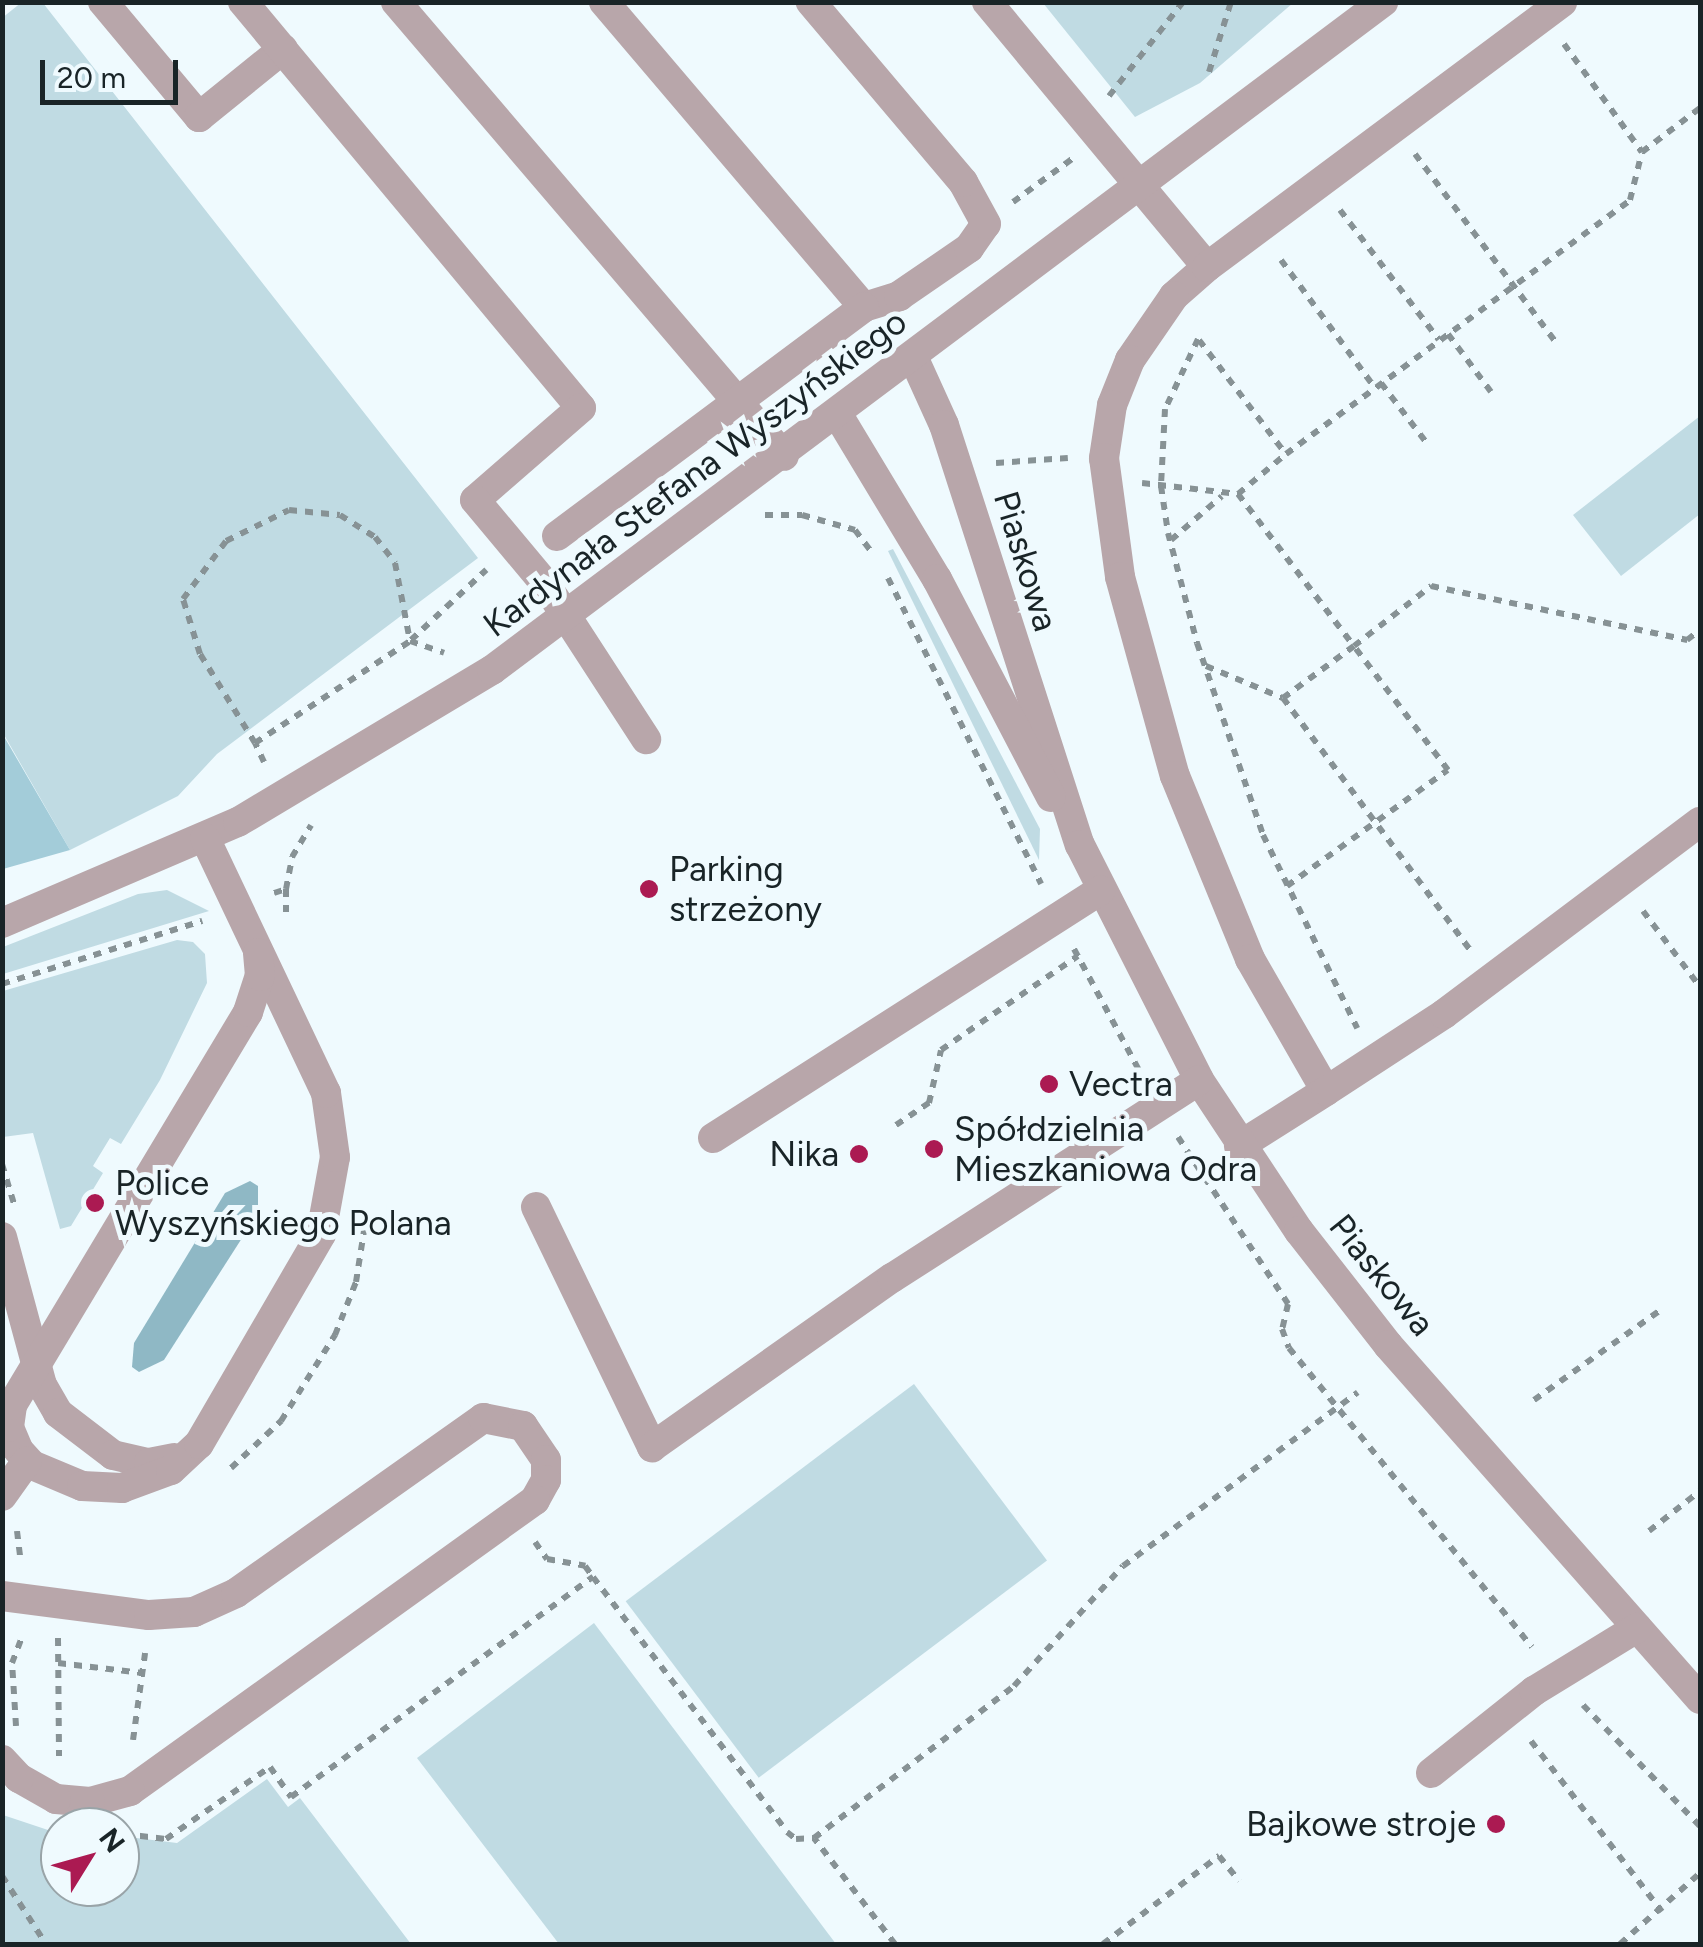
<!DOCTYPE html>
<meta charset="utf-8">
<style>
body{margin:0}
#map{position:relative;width:1703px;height:1947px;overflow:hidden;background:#effafe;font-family:Figtree,sans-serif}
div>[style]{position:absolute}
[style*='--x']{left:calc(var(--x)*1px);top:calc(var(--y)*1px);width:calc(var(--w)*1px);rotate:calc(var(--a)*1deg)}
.green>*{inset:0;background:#c0dbe3;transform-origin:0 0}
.forest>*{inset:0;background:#a3ccd9}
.water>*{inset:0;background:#8fb8c5}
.path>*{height:6px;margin-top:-3px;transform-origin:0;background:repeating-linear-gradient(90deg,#879295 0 8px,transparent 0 16px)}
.minor>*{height:30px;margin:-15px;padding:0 15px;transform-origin:15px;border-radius:15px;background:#b8a6aa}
.dots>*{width:28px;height:28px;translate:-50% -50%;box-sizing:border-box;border:5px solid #effafe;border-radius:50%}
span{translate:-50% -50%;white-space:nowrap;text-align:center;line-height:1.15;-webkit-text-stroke:10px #effafe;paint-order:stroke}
.street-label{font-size:35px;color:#192427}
.poi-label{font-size:35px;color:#192427}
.left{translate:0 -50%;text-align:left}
.right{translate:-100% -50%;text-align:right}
.frame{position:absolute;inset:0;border:5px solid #192427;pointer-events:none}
.north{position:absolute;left:40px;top:1807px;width:100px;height:100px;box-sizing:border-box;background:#effafe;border:2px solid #99a4a8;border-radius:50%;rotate:53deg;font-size:28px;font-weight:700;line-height:40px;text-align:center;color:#192427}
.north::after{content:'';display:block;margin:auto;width:35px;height:45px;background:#ab1a52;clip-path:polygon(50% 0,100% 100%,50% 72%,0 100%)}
.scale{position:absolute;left:40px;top:60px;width:138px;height:45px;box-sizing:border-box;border:5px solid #192427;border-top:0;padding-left:12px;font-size:30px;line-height:35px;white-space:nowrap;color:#192427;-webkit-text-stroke:8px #effafe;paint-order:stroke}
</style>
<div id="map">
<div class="green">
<i style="clip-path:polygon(22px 2px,43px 3px,478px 558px,217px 754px,178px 796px,70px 850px,3px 733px,2px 18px)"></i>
<i style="clip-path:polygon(1043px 3px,1293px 3px,1200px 83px,1135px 117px)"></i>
<i style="clip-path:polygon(1700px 416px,1700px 514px,1621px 576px,1573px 515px)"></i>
<i style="clip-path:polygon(893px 549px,1040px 829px,1039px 860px,888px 551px)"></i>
<i style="clip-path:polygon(167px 890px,209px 911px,3px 974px,3px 947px,138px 894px)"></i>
<i style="clip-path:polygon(177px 940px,193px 942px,205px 954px,207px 983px,160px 1080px,121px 1144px,110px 1138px,93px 1166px,103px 1173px,71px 1226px,60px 1229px,33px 1133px,3px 1137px,3px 991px)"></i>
<i style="left:914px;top:1384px;width:221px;height:361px;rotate:53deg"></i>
<i style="clip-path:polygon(594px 1623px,836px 1944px,559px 1944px,417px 1758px)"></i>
<i style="clip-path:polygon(267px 1779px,288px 1807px,300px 1798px,411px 1944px,3px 1944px,3px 1815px,60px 1834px,60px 1887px,120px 1887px,120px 1836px,177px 1843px)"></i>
</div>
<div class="forest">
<i style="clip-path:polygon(2px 733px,70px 850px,3px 869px,2px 868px)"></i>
</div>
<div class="water">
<i style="clip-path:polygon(250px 1181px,258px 1186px,258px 1213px,164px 1360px,139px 1372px,132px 1367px,134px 1343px,225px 1193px)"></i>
</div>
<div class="path">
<i style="--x:1564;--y:44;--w:133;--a:54.2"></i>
<i style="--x:1209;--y:72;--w:73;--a:-72.6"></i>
<i style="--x:1109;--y:96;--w:120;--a:-51.8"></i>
<i style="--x:1415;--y:154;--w:239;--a:53.2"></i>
<i style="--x:1013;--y:202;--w:73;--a:-36.1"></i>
<i style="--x:1340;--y:210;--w:163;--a:52.7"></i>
<i style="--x:1281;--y:260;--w:159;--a:53.7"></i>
<i style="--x:1448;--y:334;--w:72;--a:53.4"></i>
<i style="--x:1198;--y:339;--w:77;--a:115.2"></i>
<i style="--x:1165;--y:409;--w:77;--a:93"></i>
<i style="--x:1161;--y:486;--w:48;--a:81.5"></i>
<i style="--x:1168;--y:533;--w:114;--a:75.2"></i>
<i style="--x:1197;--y:643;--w:203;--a:71"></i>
<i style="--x:1263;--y:835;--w:215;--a:64"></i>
<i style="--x:1199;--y:340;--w:143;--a:52.7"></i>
<i style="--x:1286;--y:454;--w:428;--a:-36.4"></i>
<i style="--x:1630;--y:200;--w:49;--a:-76"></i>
<i style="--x:1642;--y:152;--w:73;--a:-37.2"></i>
<i style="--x:1381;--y:383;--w:74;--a:52.7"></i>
<i style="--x:996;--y:463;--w:72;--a:-4"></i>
<i style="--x:1142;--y:483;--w:97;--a:6.5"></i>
<i style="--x:1238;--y:494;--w:62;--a:-39.8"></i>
<i style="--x:1238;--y:494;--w:191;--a:52.7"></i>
<i style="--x:1354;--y:646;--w:88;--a:143.8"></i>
<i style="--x:1283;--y:698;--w:315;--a:53.4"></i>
<i style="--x:765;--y:515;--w:37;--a:0"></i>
<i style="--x:802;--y:515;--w:55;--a:15.8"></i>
<i style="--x:855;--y:530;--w:30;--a:53"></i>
<i style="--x:1171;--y:540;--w:67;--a:-40.8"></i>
<i style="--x:888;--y:578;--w:342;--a:63.4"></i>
<i style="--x:411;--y:640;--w:103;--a:-43"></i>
<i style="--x:1206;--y:666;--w:83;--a:22.6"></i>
<i style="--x:255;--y:743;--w:105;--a:-121.7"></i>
<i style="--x:200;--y:654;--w:58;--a:-107.2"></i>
<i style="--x:183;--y:599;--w:72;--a:-53.4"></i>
<i style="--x:226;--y:541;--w:70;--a:-26.2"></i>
<i style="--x:289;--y:510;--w:51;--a:5.6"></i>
<i style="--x:340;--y:515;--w:41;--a:32.2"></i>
<i style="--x:375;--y:537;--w:33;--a:52"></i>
<i style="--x:395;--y:563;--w:79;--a:79.1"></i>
<i style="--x:264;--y:762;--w:21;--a:-115"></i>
<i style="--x:255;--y:743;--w:186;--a:-33.3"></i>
<i style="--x:410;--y:641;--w:36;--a:19"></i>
<i style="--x:1287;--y:886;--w:198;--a:-35.8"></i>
<i style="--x:1448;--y:770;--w:156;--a:-127.2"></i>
<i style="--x:1354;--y:646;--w:98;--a:-37.9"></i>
<i style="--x:1431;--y:586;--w:262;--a:11.9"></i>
<i style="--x:1687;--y:640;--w:16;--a:-38"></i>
<i style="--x:286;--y:889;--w:23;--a:90"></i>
<i style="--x:274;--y:893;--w:13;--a:-18"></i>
<i style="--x:286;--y:889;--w:33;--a:-79"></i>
<i style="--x:292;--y:857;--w:37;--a:-59"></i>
<i style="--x:1643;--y:911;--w:95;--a:53.1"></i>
<i style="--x:1074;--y:949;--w:142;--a:61.8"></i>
<i style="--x:2;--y:984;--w:210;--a:-17.5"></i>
<i style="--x:896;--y:1125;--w:40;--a:-34"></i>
<i style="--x:929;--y:1103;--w:54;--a:-77.2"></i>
<i style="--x:941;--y:1050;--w:166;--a:-34.5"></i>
<i style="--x:1178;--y:1137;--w:200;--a:56.6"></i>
<i style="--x:1288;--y:1304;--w:26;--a:103"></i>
<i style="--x:1282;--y:1329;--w:20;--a:70"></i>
<i style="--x:1289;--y:1348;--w:385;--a:50.9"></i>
<i style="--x:2;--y:1164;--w:42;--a:73.3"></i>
<i style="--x:1534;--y:1400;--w:157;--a:-35.4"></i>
<i style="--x:231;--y:1468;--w:69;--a:-43.2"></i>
<i style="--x:281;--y:1421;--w:102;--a:-57.9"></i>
<i style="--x:335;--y:1335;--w:57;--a:-68.4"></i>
<i style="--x:356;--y:1282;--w:65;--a:-81.1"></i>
<i style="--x:17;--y:1531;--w:31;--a:83"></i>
<i style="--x:1649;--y:1531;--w:65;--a:-38.1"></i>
<i style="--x:535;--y:1542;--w:21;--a:55"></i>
<i style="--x:547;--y:1559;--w:39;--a:10"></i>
<i style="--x:585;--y:1566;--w:14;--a:54"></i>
<i style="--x:58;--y:1638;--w:118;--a:89.5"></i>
<i style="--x:58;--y:1663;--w:85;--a:6.8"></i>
<i style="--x:1583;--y:1705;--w:168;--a:46"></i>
<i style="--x:16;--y:1726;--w:63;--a:-93.6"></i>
<i style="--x:12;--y:1663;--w:28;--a:-69"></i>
<i style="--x:133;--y:1740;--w:88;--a:-82.1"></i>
<i style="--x:1531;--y:1741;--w:215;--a:52.5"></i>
<i style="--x:124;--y:1834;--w:42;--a:6.8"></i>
<i style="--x:166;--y:1839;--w:126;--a:-34.7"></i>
<i style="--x:270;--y:1767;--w:37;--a:55"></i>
<i style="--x:291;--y:1797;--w:374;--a:-36.1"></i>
<i style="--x:593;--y:1577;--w:320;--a:52.7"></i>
<i style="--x:787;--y:1832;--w:11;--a:38"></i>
<i style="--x:796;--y:1839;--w:18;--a:-3"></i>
<i style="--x:2;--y:1876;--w:81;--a:57.1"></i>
<i style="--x:895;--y:1944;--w:133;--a:-127.4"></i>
<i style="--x:814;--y:1838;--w:251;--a:-37.2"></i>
<i style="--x:1014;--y:1686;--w:162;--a:-47.8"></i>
<i style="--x:1123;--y:1566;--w:292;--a:-36.5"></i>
<i style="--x:1103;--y:1944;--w:146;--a:-37.2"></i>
<i style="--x:1219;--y:1856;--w:32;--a:51"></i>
<i style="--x:1620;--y:1944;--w:107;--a:-41.6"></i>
</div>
<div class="minor">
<i style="--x:103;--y:2;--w:150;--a:50.1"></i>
<i style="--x:199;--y:117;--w:108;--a:-39"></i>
<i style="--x:243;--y:2;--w:528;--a:50.22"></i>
<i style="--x:581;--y:408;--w:140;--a:139"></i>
<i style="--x:475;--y:500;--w:111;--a:50.1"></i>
<i style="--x:546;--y:585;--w:184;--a:57"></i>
<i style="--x:396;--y:2;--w:597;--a:49.48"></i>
<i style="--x:604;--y:2;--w:401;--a:49.6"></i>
<i style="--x:864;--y:307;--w:37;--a:-17"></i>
<i style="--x:899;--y:296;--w:85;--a:-34.4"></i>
<i style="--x:969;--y:248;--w:29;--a:-55"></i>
<i style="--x:986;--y:224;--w:48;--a:-118.7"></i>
<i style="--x:963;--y:182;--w:236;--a:-130.2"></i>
<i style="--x:987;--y:2;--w:344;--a:50.3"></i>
<i style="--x:1207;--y:267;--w:44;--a:138.7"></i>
<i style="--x:1174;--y:296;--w:78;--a:124.5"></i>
<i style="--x:1130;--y:360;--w:48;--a:111.8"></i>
<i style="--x:1112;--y:405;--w:54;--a:98.6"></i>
<i style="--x:1104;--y:458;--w:120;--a:82.3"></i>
<i style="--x:1120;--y:577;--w:206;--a:74.6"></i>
<i style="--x:1175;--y:776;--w:198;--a:67.7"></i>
<i style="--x:1250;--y:959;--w:152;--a:60.1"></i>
<i style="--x:1326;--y:1091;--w:103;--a:147.7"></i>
<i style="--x:1207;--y:267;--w:443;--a:-36.7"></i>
<i style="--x:914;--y:359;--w:72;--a:65.6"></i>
<i style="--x:944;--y:425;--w:441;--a:72.1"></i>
<i style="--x:1080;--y:845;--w:263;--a:63.1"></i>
<i style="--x:1199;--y:1080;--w:181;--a:56.5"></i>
<i style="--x:1299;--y:1231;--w:145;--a:52"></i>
<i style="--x:1388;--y:1345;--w:472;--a:48.6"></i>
<i style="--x:838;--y:415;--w:192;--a:58.9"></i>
<i style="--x:937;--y:579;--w:246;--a:62.4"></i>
<i style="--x:557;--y:536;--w:383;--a:-36.7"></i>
<i style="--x:2;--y:923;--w:257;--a:-23.2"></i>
<i style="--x:238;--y:822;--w:296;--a:-30.9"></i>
<i style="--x:492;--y:670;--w:1114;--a:-36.86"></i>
<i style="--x:1326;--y:1091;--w:141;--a:-33.1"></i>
<i style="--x:1444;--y:1014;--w:320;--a:-36.9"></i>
<i style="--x:713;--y:1138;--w:460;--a:-32.6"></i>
<i style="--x:536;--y:1207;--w:267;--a:64.2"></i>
<i style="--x:652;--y:1447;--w:294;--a:-35.2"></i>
<i style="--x:892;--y:1278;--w:365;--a:-32.8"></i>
<i style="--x:2;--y:1237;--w:153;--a:74.9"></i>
<i style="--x:42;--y:1385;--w:32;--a:60"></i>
<i style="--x:58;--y:1413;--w:69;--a:37.4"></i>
<i style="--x:113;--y:1455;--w:37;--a:13"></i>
<i style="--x:149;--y:1463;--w:26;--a:-11"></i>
<i style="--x:2;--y:1432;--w:45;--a:47.7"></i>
<i style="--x:32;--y:1465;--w:54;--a:22.8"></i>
<i style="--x:82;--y:1486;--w:40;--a:2.9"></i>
<i style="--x:122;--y:1488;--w:52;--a:-20.2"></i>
<i style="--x:171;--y:1470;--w:38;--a:-43"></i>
<i style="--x:199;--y:1444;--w:243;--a:-59.8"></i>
<i style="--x:321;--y:1234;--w:78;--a:-79.7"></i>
<i style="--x:335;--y:1157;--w:65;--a:-98"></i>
<i style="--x:326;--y:1093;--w:282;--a:-115.4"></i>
<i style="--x:19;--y:1451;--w:26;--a:-113"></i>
<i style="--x:9;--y:1427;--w:22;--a:-82"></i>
<i style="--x:12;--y:1405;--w:458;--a:-59"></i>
<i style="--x:248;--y:1012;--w:38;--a:-72"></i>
<i style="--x:260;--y:976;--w:23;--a:-95"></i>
<i style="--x:2;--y:1496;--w:43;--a:-54.5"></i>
<i style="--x:2;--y:1596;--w:148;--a:7.4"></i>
<i style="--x:149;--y:1615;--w:45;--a:-3.8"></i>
<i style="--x:194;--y:1612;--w:46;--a:-24.3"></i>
<i style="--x:236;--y:1593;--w:303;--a:-35.3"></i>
<i style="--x:483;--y:1418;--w:41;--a:11.3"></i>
<i style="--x:523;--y:1426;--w:41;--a:55.9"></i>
<i style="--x:546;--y:1460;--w:20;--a:90"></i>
<i style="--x:546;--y:1480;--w:23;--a:119"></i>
<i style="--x:535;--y:1500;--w:499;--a:144.3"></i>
<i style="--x:130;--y:1791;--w:41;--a:164.6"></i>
<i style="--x:90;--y:1802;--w:34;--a:-175"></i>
<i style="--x:56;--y:1799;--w:43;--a:-150.4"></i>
<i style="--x:19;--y:1778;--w:25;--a:-133"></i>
<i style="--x:1431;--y:1773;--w:132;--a:-38.5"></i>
<i style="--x:1534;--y:1691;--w:121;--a:-31.5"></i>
</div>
<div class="dots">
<i style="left:649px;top:889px;background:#ab1a52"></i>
<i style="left:1049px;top:1084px;background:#ab1a52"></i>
<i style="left:934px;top:1149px;background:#ab1a52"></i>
<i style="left:859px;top:1154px;background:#ab1a52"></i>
<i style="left:95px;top:1203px;background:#ab1a52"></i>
<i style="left:1496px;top:1824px;background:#ab1a52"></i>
</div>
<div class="street-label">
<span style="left:695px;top:473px;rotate:-37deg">Kardynała Stefana Wyszyńskiego</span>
<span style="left:1026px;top:561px;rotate:73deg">Piaskowa</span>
<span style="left:1382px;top:1275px;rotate:51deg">Piaskowa</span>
</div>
<div class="poi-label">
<span class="left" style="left:669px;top:889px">Parking<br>strzeżony</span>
<span class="left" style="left:1069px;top:1084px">Vectra</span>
<span class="left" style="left:954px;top:1149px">Spółdzielnia<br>Mieszkaniowa Odra</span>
<span class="right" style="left:839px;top:1154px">Nika</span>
<span class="left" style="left:115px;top:1203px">Police<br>Wyszyńskiego Polana</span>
<span class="right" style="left:1476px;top:1824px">Bajkowe stroje</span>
</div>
<div class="frame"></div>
<div class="north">N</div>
<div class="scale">20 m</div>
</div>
